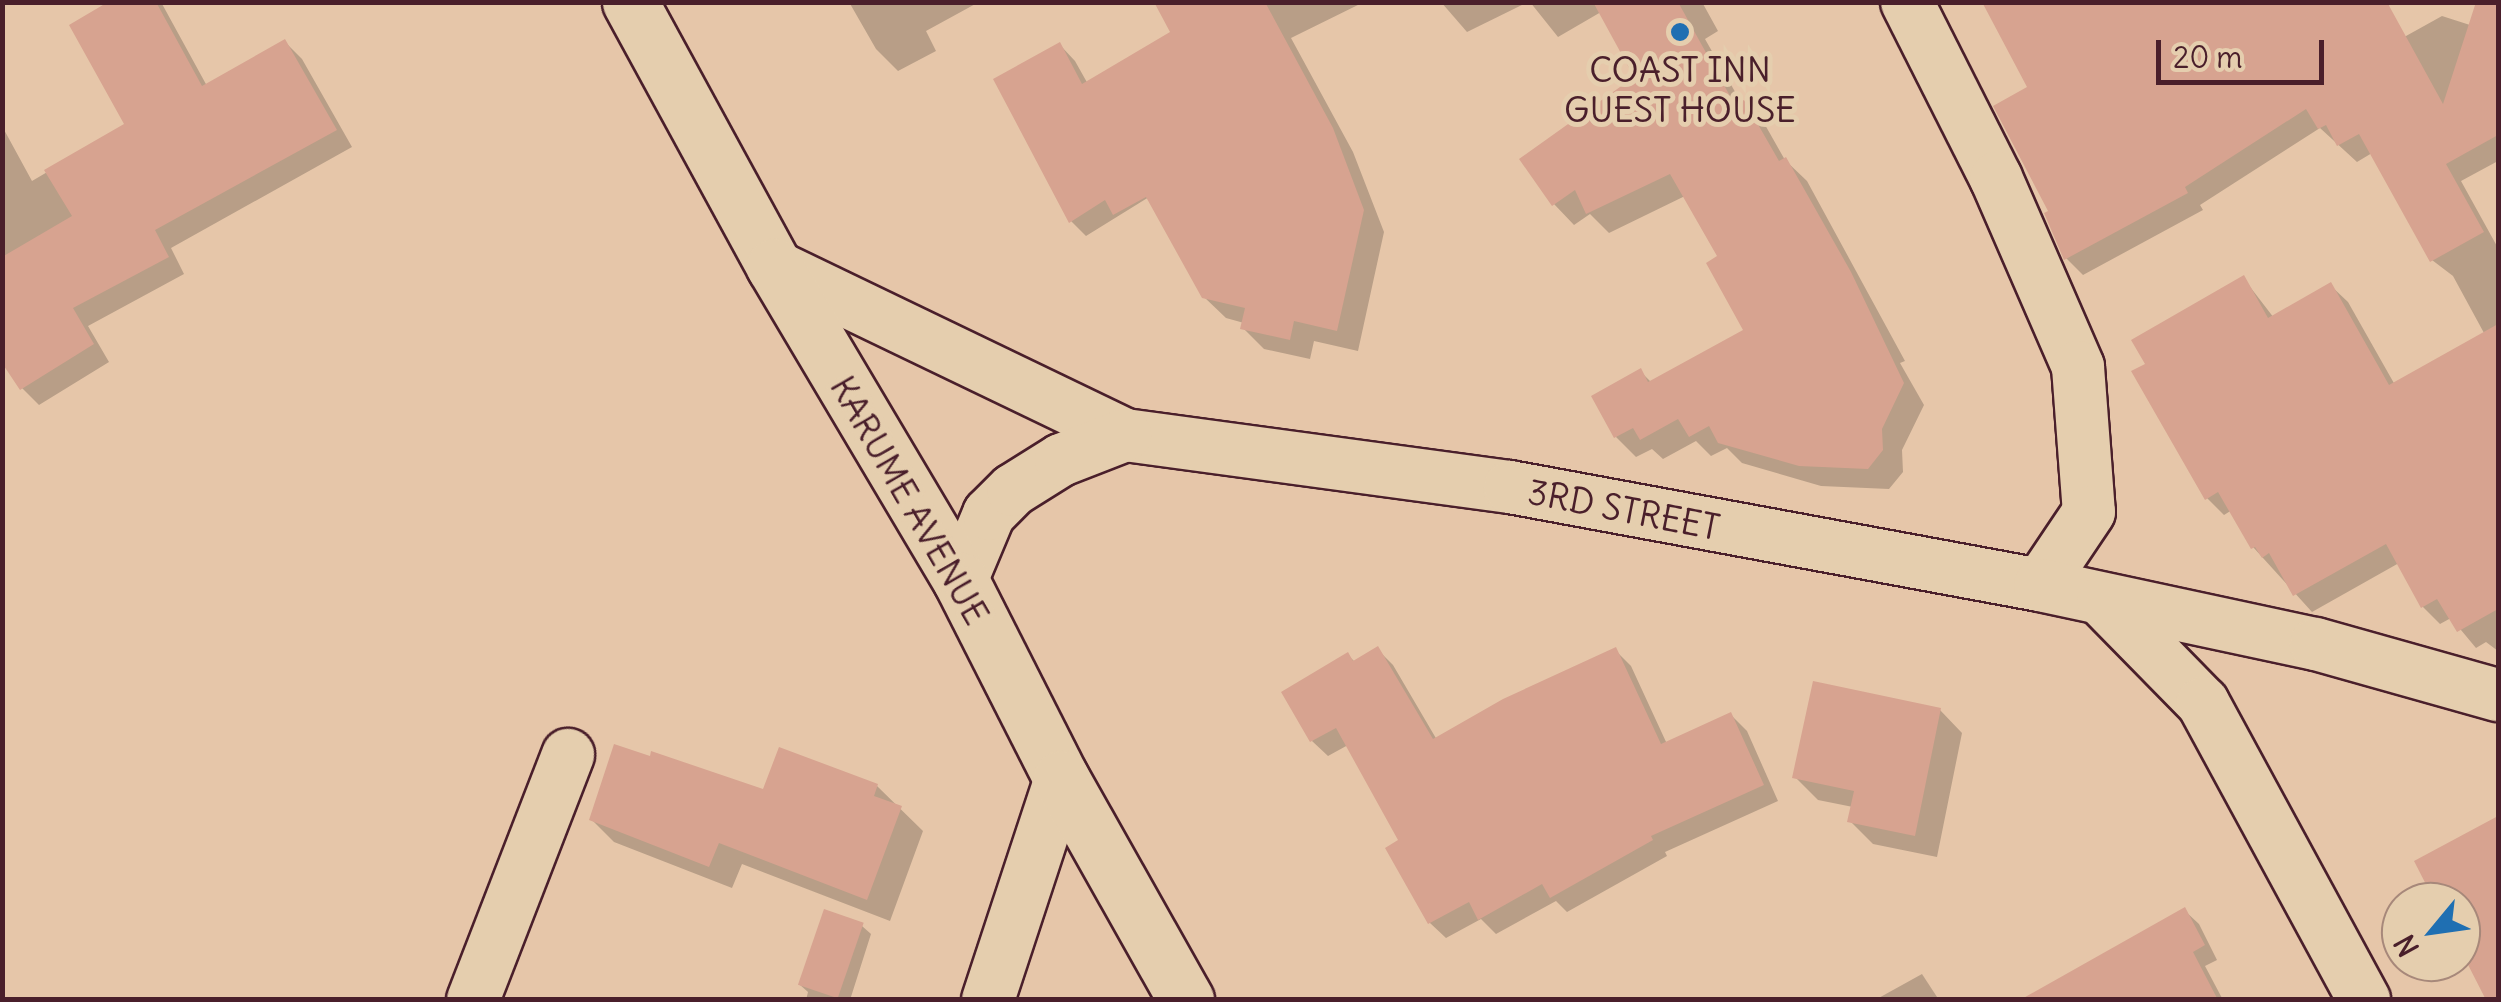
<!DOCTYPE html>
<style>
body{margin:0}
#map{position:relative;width:2501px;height:1002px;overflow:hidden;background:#e6c6a9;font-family:Delius,sans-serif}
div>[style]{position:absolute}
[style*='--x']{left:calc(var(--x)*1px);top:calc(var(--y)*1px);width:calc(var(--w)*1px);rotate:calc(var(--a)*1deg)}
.shadow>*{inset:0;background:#0003}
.building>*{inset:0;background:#d7a390;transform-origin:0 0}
.roads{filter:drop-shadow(2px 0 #4a1f2b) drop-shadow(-2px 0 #4a1f2b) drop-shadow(0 2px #4a1f2b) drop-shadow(0 -2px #4a1f2b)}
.minor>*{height:52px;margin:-26px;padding:0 26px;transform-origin:26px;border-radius:26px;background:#e5ceae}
.secondary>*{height:55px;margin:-27.5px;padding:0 27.5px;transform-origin:27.5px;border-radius:27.5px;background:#e5ceae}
.dots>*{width:28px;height:28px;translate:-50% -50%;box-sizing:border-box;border:5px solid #e5ceae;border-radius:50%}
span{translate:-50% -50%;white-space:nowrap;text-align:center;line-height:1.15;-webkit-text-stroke:10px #e5ceae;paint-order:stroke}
.poi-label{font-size:35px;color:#4a1f2b}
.street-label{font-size:35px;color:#4a1f2b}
.frame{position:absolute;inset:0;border:5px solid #4a1f2b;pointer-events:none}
.north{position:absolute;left:2381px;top:882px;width:100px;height:100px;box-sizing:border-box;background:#e5ceae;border:2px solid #a7887a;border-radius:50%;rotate:241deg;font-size:28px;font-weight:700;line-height:40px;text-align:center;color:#4a1f2b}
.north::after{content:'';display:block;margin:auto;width:35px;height:45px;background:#1f6fb2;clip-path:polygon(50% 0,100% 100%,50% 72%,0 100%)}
.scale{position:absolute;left:2156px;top:40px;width:168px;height:45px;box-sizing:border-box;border:5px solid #4a1f2b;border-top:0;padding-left:12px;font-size:30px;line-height:35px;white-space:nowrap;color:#4a1f2b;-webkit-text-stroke:8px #e5ceae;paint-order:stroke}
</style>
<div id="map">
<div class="shadow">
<i style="clip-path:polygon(108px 2px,161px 2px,207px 86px,285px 42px,302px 59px,352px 147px,171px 248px,184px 274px,88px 326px,109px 362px,39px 405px,22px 388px,2px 355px,2px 126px,32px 181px,127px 125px)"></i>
<i style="clip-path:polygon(849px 2px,979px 2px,926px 31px,936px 51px,898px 71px,876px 49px)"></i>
<i style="clip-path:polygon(1157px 2px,1364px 2px,1291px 38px,1353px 152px,1384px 232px,1358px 351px,1314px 341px,1310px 359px,1264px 349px,1243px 328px,1244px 323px,1226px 318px,1204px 297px,1149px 197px,1086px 236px,1071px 221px,1060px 45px,1075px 61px,1143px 182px,1173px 33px)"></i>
<i style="clip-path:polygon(1441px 2px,1528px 2px,1467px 32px)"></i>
<i style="clip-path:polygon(1530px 2px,1702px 2px,1718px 31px,1705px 39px,1742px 104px,1764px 123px,1785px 160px,1807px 181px,1905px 361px,1900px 363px,1924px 405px,1902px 450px,1903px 472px,1889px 489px,1821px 486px,1742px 463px,1727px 448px,1711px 456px,1696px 441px,1663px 459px,1652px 449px,1636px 457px,1616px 437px,1640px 371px,1652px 383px,1746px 331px,1720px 257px,1685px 196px,1609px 233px,1590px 214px,1574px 225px,1554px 204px,1637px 77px,1601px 12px,1558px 37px)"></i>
<i style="clip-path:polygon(1986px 2px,2394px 2px,2372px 16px,2388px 46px,2442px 16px,2498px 34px,2498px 161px,2461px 181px,2498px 248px,2498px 651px,2486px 642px,2476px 648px,2451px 618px,2440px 624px,2423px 607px,2399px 563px,2312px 612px,2253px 547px,2232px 510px,2224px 515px,2207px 498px,2148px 365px,2244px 279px,2274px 318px,2330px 285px,2348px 302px,2395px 385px,2484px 333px,2453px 276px,2432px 260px,2372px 153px,2357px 162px,2320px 128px,2200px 205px,2203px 210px,2083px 275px,2066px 258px,2051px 212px,2030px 88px)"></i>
<i style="clip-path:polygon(1377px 649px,1393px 665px,1437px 740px,1615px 650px,1631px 666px,1667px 744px,1731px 715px,1747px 731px,1778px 801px,1665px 852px,1667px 856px,1567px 912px,1556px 901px,1496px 934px,1481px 919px,1446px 938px,1430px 923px,1402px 841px,1348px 745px,1328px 756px,1312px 741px,1348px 655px,1355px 662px)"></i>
<i style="clip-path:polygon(1940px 710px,1962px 733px,1937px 857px,1873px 844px,1850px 821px,1853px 807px,1818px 800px,1795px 777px)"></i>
<i style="clip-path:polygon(877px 786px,923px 831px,890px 921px,742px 864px,732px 888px,614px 842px,591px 819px)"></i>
<i style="clip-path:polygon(2491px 823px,2498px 830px,2498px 984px,2461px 946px,2461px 902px,2438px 902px)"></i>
<i style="clip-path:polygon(2185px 911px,2199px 924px,2217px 960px,2205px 966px,2223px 1000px,2026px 1000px)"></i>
<i style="clip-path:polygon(862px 926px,871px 934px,850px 1000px,806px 1000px,808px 992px,799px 984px)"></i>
<i style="clip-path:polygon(1922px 974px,1939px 1000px,1875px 1000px)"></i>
</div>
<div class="building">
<i style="clip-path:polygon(108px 2px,156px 2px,202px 86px,285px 39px,337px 130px,155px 230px,169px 257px,73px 308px,94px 344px,20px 390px,2px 363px,2px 257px,72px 216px,44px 170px,124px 124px,69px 25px)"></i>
<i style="clip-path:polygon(1154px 2px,1265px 2px,1333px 128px,1364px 210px,1337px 331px,1294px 321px,1290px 340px,1240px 329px,1245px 308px,1202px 298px,1146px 197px,1113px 215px,1105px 200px,1069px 223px,993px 79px,1060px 42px,1082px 84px,1170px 32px)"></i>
<i style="clip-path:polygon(1593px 2px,1678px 2px,1735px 105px,1744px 100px,1779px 161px,1786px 157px,1851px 272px,1904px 383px,1882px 429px,1883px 450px,1868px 469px,1799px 466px,1718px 443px,1709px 426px,1689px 437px,1678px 419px,1640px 440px,1633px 428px,1614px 438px,1591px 396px,1641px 368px,1648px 382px,1743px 330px,1706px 263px,1717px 256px,1670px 174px,1586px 214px,1575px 190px,1552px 206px,1519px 159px,1634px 77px)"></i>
<i style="clip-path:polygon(1982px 2px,2387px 2px,2443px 104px,2476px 2px,2498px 2px,2498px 135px,2446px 164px,2484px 232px,2430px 262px,2359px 134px,2337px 146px,2326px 125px,2318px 129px,2306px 109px,2185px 187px,2188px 193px,2064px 260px,2044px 213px,2048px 211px,1993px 106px,2027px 87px)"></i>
<i style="clip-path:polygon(2244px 275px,2268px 318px,2331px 282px,2389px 385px,2498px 324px,2498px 609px,2457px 632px,2437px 599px,2421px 608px,2386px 544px,2293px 596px,2269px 553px,2262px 558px,2255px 547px,2251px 549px,2218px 492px,2205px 500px,2131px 371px,2145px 364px,2131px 340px)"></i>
<i style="clip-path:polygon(1378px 646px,1433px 739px,1503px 699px,1616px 647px,1661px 744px,1731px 712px,1764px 785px,1651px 836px,1653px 840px,1550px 898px,1542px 884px,1478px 920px,1469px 902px,1428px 924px,1385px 848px,1398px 840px,1336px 728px,1310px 742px,1281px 692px,1348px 652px,1353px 661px)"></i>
<i style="clip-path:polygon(1813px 681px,1941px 708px,1915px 836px,1847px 822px,1854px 791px,1792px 778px)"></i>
<i style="clip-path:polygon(614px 744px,650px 756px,651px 751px,763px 789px,779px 747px,878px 784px,874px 796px,902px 806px,867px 900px,719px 843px,709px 867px,589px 820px)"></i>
<i style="clip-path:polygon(2498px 816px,2498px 1000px,2486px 1000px,2461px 951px,2461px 902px,2435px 902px,2414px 861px)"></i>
<i style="clip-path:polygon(2185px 907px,2205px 945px,2193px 952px,2218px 1000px,2020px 1000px)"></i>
<i style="left:824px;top:909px;width:42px;height:80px;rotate:19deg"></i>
</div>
<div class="roads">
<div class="minor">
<i style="--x:1907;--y:2;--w:197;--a:63.2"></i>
<i style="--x:1996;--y:178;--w:206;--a:66.5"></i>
<i style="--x:2078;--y:367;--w:145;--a:85.7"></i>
<i style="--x:2089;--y:512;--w:88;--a:123.9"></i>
<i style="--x:774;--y:266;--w:390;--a:25.7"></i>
<i style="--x:1125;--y:435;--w:388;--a:7.7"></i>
<i style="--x:1510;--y:487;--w:539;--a:10.48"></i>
<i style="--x:2040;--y:585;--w:282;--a:12.1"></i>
<i style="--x:2316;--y:644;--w:189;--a:15.7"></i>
<i style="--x:961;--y:581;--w:73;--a:-67.3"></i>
<i style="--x:989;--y:514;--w:34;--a:-45"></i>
<i style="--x:1013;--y:490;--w:57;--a:-32"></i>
<i style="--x:1061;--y:460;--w:69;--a:-21.3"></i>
<i style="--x:2103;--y:601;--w:143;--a:45.6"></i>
<i style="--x:2203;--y:703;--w:338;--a:61.5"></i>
<i style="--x:473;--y:1000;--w:263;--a:-68.8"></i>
<i style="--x:988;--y:1000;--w:234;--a:-71.8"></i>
</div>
<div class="secondary">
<i style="--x:630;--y:2;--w:301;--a:61.4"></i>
<i style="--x:774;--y:266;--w:366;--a:59.3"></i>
<i style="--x:961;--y:581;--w:221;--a:63.1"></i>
<i style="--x:1061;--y:778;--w:255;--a:60.6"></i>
</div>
</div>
<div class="dots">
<i style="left:1680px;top:32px;background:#1f6fb2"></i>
</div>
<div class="poi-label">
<span style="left:1680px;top:89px">COAST INN<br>GUEST HOUSE</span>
</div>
<div class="street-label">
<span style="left:910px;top:500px;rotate:60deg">KARUME AVENUE</span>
<span style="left:1624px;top:509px;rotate:11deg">3RD STREET</span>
</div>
<div class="frame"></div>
<div class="north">N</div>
<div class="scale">20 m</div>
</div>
